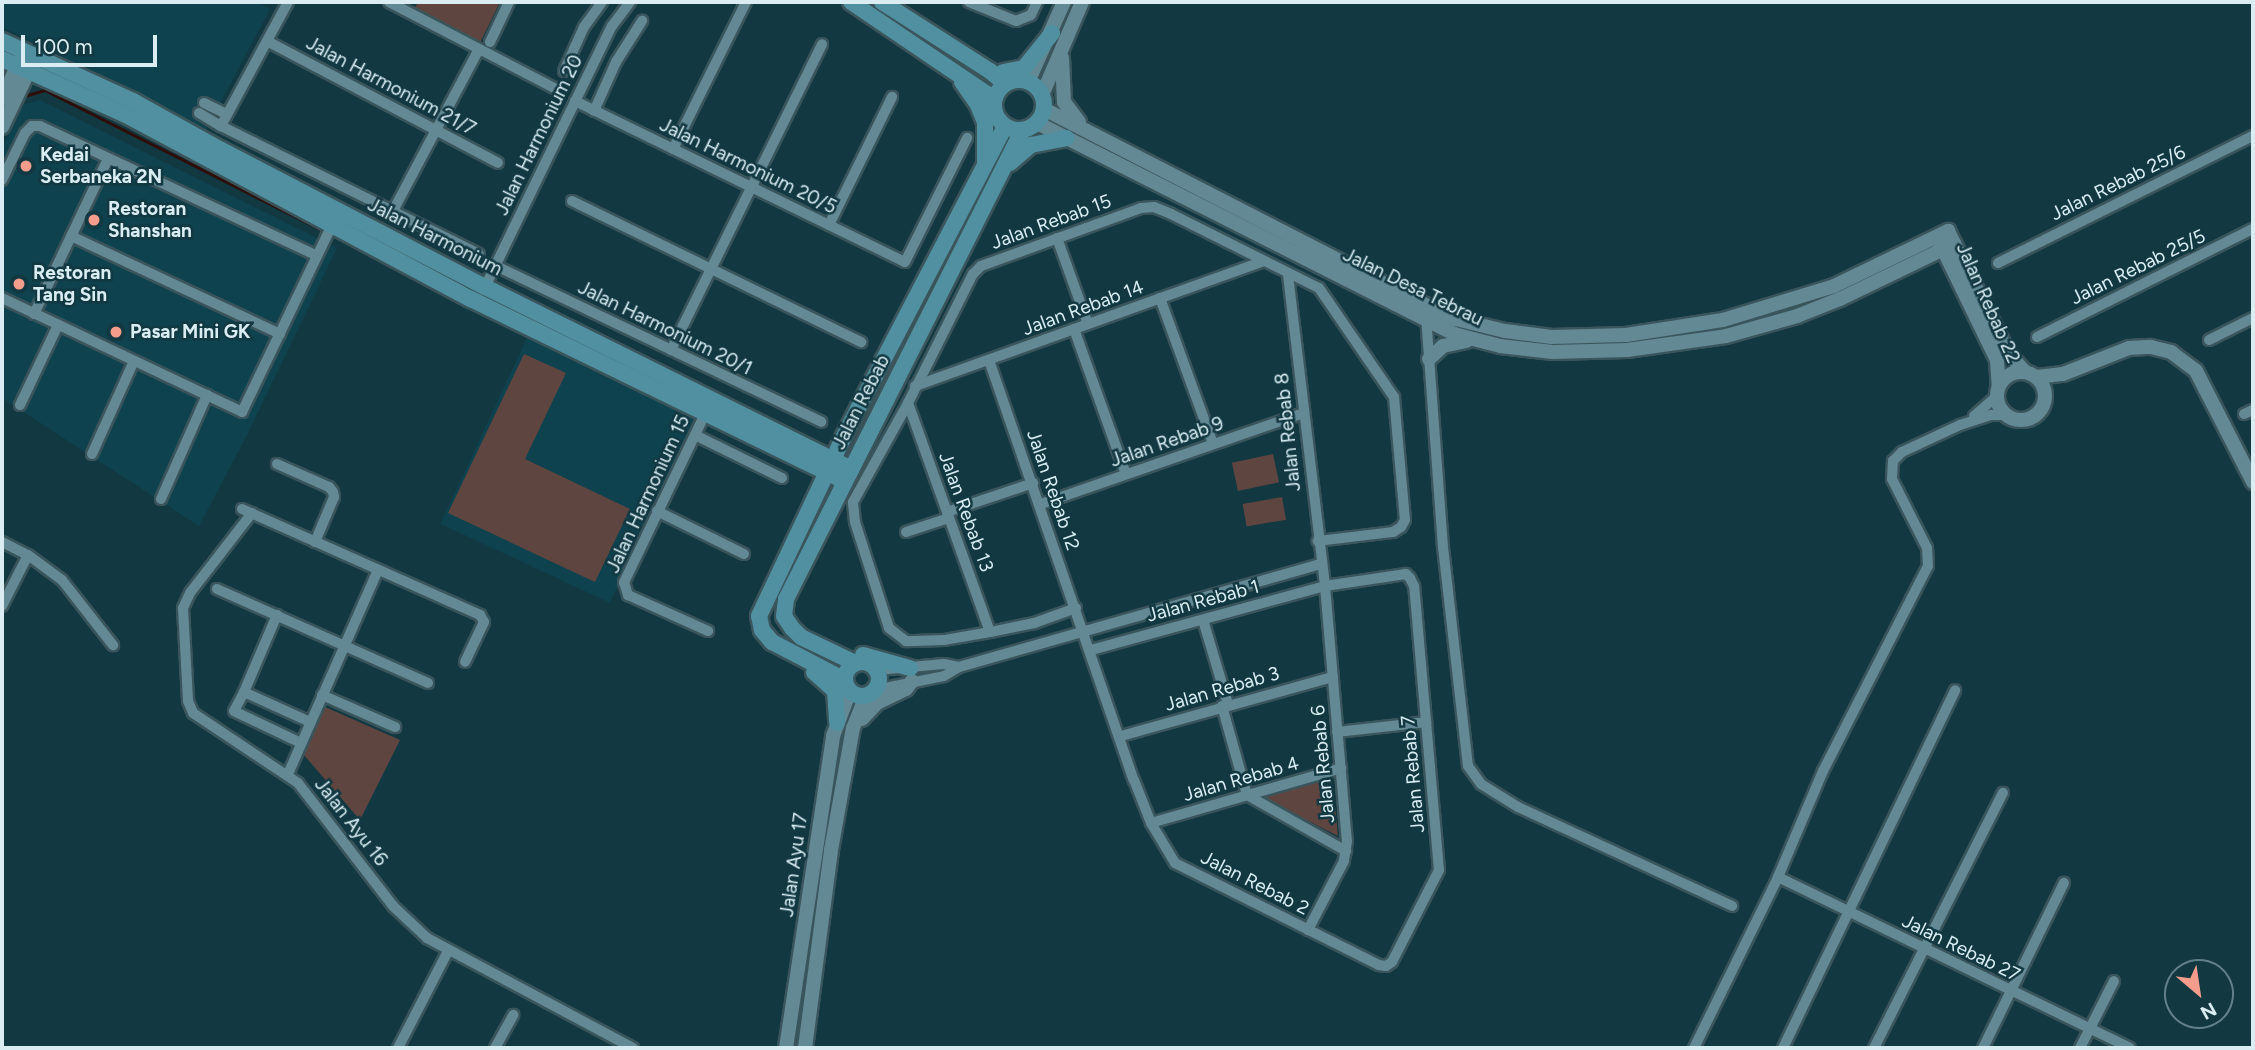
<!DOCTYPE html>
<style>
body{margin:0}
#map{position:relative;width:2255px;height:1050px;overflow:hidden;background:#123842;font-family:Figtree,sans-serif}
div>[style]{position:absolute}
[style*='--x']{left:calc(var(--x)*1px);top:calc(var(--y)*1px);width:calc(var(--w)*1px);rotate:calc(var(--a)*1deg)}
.built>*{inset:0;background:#0f424f;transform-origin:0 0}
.green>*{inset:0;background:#5e453f;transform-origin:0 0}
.stream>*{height:2.5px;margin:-1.25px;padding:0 1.25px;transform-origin:1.25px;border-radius:1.25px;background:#2d0e09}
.roads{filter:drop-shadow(2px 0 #3a555b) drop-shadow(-2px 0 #3a555b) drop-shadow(0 2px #3a555b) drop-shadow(0 -2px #3a555b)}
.minor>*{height:10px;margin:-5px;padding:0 5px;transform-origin:5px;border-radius:5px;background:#638995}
.tertiary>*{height:14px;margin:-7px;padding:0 7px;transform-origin:7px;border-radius:7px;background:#638995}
.tertiary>.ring{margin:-7px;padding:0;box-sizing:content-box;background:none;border:14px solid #638995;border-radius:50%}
.secondary>*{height:16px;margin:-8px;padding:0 8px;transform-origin:8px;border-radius:8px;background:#5090a0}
.secondary>.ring{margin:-8px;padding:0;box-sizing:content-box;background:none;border:16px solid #5090a0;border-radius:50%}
.dots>*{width:19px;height:19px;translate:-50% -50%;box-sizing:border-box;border:4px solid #123842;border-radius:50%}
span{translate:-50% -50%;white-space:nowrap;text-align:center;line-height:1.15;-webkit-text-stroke:5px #123842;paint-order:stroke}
.street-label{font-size:19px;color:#d9edf3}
.poi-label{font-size:19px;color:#d9edf3;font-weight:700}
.left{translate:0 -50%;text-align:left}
.frame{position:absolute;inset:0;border:4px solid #d9edf3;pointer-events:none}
.north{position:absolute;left:2164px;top:959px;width:70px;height:70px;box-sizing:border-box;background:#123842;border:2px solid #628089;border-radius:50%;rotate:151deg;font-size:19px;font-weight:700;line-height:28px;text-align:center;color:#d9edf3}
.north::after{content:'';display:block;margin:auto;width:24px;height:32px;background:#f49d8c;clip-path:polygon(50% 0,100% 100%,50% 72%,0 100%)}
.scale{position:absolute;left:21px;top:35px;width:136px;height:32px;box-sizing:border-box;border:4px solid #d9edf3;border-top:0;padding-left:9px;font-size:21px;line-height:24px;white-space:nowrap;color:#d9edf3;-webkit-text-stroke:5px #123842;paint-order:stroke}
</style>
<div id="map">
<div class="built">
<i style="clip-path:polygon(2px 2px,256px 2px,270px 9px,206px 130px,2px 27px)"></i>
<i style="clip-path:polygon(40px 100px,337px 248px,248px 433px,199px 526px,2px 398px,2px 149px,22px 105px)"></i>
<i style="left:527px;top:338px;width:187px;height:205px;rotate:25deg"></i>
</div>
<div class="green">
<i style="clip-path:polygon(419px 2px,500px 2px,480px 43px,414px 8px)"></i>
<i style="clip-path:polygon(524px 354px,566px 373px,525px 459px,630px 509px,595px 582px,448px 513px)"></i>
<i style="left:1273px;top:454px;width:29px;height:42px;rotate:78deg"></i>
<i style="left:1282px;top:497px;width:23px;height:40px;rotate:80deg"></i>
<i style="clip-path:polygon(323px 706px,400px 740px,360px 820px,303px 754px)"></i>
<i style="clip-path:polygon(1332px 775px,1338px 836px,1259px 796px)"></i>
</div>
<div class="stream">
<i style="--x:24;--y:96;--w:22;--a:-16"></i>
<i style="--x:45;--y:90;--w:315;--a:26.8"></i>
<i style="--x:332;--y:235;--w:56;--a:26.6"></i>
<i style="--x:584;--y:363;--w:21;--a:28"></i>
</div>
<div class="roads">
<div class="minor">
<i style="--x:288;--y:2;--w:141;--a:118.4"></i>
<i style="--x:221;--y:126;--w:288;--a:26.4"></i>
<i style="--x:389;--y:2;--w:193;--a:27.5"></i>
<i style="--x:969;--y:2;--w:51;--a:22"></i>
<i style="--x:1016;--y:21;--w:16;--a:-22"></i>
<i style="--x:1031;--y:15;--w:14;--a:-65"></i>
<i style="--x:267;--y:41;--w:261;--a:27.8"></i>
<i style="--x:490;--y:42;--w:44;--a:-64.6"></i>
<i style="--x:564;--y:71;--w:48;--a:-65.6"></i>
<i style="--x:584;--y:27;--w:31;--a:-54"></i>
<i style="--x:575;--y:101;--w:367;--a:26"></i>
<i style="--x:905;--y:262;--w:139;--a:-63.4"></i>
<i style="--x:204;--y:103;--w:25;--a:26"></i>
<i style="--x:594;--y:111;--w:54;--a:-65.8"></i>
<i style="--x:616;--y:62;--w:49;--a:-57.6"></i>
<i style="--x:199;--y:113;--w:26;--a:31"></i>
<i style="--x:673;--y:149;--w:164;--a:-63.6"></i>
<i style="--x:2;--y:180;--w:52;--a:-63.9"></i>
<i style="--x:25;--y:133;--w:10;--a:-45"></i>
<i style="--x:32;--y:126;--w:8;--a:0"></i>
<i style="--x:40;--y:126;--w:306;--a:25.1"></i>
<i style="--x:572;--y:201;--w:322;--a:26"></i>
<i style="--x:394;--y:209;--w:181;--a:-62"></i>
<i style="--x:829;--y:225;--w:143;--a:-63.8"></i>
<i style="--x:71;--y:236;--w:231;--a:25.1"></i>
<i style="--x:1057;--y:238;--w:91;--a:70.2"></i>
<i style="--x:1998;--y:263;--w:285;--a:-26.5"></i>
<i style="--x:494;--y:265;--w:363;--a:25.6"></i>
<i style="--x:1288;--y:275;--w:313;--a:83.2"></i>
<i style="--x:1325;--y:586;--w:256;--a:85.1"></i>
<i style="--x:1347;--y:841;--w:20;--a:99"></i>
<i style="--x:1344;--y:861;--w:78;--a:117.6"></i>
<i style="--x:485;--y:287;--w:290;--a:-64.1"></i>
<i style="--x:612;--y:26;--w:30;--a:-53"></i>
<i style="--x:2;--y:298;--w:266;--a:25.4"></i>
<i style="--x:242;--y:412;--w:205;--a:-64.3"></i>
<i style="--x:1160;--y:298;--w:155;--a:70"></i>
<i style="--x:34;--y:314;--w:172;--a:-64.5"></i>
<i style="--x:1426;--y:316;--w:232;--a:85.8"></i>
<i style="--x:1443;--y:547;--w:220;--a:83.5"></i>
<i style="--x:1468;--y:766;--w:22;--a:54"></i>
<i style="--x:1481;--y:784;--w:44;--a:31.9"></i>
<i style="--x:1518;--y:807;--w:236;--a:24.8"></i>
<i style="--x:1074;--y:329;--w:154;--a:70.3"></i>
<i style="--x:2037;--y:337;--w:241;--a:-26.6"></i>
<i style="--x:2209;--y:340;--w:49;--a:-26.6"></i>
<i style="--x:671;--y:350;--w:341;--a:-63.7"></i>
<i style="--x:989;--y:360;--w:444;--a:71"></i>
<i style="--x:1134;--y:780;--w:46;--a:68.4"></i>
<i style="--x:1151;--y:823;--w:47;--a:59"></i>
<i style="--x:1175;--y:863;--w:228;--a:26.6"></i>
<i style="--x:1379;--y:965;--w:7;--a:8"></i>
<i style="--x:1386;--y:966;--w:7;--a:-34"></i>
<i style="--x:1392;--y:962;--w:103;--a:-62.9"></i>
<i style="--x:1439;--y:870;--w:285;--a:-95"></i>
<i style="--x:1414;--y:586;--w:9;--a:-117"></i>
<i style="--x:1410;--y:578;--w:6;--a:-135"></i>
<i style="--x:1406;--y:574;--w:82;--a:171.6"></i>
<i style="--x:1325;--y:586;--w:243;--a:164.7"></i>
<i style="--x:915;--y:386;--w:368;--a:-19.7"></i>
<i style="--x:908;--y:403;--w:243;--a:70.3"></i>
<i style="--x:20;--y:405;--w:89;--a:-64.6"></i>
<i style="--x:705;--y:414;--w:187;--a:115.7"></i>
<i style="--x:624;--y:582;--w:14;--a:73"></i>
<i style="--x:628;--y:595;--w:88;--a:24.2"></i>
<i style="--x:2244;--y:414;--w:10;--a:-24"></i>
<i style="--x:1974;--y:416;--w:30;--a:-41"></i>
<i style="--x:695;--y:435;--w:97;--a:26.3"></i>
<i style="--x:92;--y:454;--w:102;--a:-65.7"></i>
<i style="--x:277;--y:464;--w:57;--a:23.9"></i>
<i style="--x:329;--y:487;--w:6;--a:51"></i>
<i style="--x:333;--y:492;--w:5;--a:79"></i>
<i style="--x:334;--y:497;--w:49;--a:112.9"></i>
<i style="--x:161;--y:499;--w:114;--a:-66.1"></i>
<i style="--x:1041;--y:504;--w:278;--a:-19.1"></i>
<i style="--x:242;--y:509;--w:261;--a:24"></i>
<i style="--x:480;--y:615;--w:8;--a:60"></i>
<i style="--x:484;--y:622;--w:44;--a:115.4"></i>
<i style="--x:657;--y:511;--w:97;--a:26.3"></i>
<i style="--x:947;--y:512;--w:91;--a:-18.6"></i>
<i style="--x:252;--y:513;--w:101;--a:127.8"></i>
<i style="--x:190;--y:593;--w:17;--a:115"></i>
<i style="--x:183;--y:608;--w:93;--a:86.9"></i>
<i style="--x:188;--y:701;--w:13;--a:67"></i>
<i style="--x:193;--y:713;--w:126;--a:33.7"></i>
<i style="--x:298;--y:783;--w:155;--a:52.3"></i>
<i style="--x:393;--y:906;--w:47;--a:43.3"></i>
<i style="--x:427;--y:938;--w:234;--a:28.1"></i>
<i style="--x:906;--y:532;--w:45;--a:-18"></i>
<i style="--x:2;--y:542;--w:29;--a:27"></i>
<i style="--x:28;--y:555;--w:42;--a:36.3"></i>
<i style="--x:62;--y:580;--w:83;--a:51.9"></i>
<i style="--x:217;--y:589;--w:231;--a:24"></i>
<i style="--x:2;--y:606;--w:57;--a:-63"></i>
<i style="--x:1076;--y:608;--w:45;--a:160.3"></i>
<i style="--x:1034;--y:623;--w:45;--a:168.4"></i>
<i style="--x:990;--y:632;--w:47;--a:170.1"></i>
<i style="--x:944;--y:640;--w:38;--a:178"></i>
<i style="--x:906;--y:641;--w:21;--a:-143"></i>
<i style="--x:889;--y:628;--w:111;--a:-107.8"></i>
<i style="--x:855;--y:522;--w:20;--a:-96"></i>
<i style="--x:853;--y:502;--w:113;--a:-60.9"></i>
<i style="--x:908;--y:403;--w:144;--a:-63.3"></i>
<i style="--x:973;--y:274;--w:11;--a:-45"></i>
<i style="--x:981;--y:266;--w:170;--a:-19.9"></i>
<i style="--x:1141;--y:208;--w:13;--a:-4"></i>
<i style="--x:1154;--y:207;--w:18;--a:22"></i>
<i style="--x:1171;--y:214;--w:165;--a:26.6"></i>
<i style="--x:1319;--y:288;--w:132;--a:55.5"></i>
<i style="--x:1394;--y:397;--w:123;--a:84.9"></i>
<i style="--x:1405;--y:520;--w:8;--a:120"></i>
<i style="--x:1401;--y:527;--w:9;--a:148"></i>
<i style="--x:1393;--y:532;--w:76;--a:173.2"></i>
<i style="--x:1203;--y:620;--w:88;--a:73.4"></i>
<i style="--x:877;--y:670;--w:67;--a:-5.1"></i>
<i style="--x:944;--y:664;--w:15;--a:11"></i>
<i style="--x:875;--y:690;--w:70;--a:-11.5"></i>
<i style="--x:944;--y:676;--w:17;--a:-31"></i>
<i style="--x:959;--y:667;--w:376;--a:-15.9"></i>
<i style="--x:244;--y:692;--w:84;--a:-66.8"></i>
<i style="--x:322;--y:695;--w:80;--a:23.7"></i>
<i style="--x:1222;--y:706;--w:92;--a:74.3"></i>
<i style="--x:1247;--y:795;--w:114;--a:29.5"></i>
<i style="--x:1337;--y:732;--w:90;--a:-6.4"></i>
<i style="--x:1121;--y:736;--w:220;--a:-15.6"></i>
<i style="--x:301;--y:743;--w:74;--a:-154.5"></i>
<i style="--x:234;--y:711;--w:21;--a:-62"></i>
<i style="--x:244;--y:692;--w:72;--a:24.4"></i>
<i style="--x:288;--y:774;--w:223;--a:-66.2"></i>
<i style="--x:1151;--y:823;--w:198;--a:-16.1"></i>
<i style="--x:1778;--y:877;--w:391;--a:25.9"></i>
<i style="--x:398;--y:1048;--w:109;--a:-62.7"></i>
<i style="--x:495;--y:1048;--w:38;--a:-61"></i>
<i style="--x:1694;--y:1048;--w:191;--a:-63.8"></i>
<i style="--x:1778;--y:877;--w:115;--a:-67"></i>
<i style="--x:1823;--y:771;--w:230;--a:-62.9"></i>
<i style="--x:1928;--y:566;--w:18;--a:-93"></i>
<i style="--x:1927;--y:548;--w:77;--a:-116.9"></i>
<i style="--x:1892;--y:479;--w:18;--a:-87"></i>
<i style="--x:1893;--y:461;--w:13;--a:-45"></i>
<i style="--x:1902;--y:452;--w:64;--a:-25"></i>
<i style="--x:1960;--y:425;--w:33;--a:-18"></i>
<i style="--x:1991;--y:415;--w:15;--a:0"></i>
<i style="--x:1783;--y:1048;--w:397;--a:-64.3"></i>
<i style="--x:1874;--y:1048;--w:286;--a:-63.2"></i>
<i style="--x:1983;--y:1048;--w:184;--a:-63.9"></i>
<i style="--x:2080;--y:1048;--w:75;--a:-63.1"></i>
</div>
<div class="tertiary">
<i style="--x:1062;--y:58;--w:44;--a:87.4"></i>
<i style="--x:1064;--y:102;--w:25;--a:53"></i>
<i style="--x:1028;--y:82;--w:88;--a:-65.8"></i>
<i style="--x:1042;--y:95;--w:101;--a:-66.7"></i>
<i style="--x:2;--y:99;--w:47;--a:-65.1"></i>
<i style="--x:1044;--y:109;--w:435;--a:27.2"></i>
<i style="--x:1431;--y:308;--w:27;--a:24"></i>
<i style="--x:1456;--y:319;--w:50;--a:13.8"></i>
<i style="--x:1505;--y:331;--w:47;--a:7.3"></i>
<i style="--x:1552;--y:337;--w:74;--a:-1.5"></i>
<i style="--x:1626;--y:335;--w:98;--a:-8.8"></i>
<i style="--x:1723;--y:320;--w:116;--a:-17"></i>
<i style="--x:1834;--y:286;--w:127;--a:-25.8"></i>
<i style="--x:1948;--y:231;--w:136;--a:63.8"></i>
<i style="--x:2008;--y:353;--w:25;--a:48"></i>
<i style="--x:1037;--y:123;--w:467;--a:26.8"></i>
<i style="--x:1454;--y:334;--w:48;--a:14.6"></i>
<i style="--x:1500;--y:346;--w:53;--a:6.5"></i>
<i style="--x:1553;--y:352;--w:74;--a:-1.5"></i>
<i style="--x:1627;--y:350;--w:100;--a:-8"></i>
<i style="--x:1726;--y:336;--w:74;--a:-15.7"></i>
<i style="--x:1797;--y:316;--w:46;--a:-21.6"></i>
<i style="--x:1840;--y:299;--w:127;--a:-25.8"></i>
<i style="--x:2;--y:127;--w:72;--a:-64.5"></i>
<i style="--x:1940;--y:243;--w:130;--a:64"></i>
<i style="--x:1997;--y:360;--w:26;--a:86"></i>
<i style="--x:1429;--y:359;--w:19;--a:-43"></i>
<i style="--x:1443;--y:346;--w:24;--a:-12"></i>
<i class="ring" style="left:1997px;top:372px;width:34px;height:34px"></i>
<i style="--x:2037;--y:377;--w:26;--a:-7"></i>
<i style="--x:2063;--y:374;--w:71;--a:-21.5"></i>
<i style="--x:2129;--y:348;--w:22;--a:-3"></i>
<i style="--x:2151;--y:347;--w:21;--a:14"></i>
<i style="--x:2171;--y:352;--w:31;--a:37"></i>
<i style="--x:2196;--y:371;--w:125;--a:62.8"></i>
<i style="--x:862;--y:719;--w:22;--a:-47"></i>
<i style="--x:877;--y:703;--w:32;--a:-26"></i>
<i style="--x:906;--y:689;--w:10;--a:-53"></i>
<i style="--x:786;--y:1048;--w:316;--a:-81.4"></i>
<i style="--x:833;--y:736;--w:48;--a:-69.3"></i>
<i style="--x:805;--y:1048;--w:200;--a:-82.5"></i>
<i style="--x:831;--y:850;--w:124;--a:-79.8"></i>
<i style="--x:853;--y:728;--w:35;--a:-68"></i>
</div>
<div class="secondary">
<i style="--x:851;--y:2;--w:173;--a:34.1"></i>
<i style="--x:882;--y:2;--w:128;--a:32.6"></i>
<i style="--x:990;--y:71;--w:20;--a:41"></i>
<i style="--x:2;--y:41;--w:144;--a:24.6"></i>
<i style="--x:133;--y:101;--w:90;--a:29.1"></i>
<i style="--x:212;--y:145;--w:308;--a:27.5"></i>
<i style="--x:485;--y:287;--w:409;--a:26.4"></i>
<i style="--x:2;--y:59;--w:134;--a:24.3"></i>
<i style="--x:124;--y:114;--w:393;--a:28.1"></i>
<i style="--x:471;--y:299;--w:415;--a:26"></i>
<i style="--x:1003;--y:72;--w:21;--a:-11"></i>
<i style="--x:1024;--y:68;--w:45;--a:-51.3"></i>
<i class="ring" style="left:994px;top:80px;width:34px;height:34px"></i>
<i style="--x:962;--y:82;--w:28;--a:55"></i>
<i style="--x:978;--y:105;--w:18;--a:68"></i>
<i style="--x:985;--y:122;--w:39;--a:90"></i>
<i style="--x:1010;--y:163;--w:28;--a:-41"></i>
<i style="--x:1031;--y:145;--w:36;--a:-11"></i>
<i style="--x:863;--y:655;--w:49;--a:15.5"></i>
<i class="ring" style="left:845px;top:662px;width:18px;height:18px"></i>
<i style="--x:855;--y:663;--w:60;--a:-154.3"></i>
<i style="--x:801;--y:637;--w:13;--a:-135"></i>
<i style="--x:792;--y:628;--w:14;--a:-124"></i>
<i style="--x:784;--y:616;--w:17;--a:-83"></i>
<i style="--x:786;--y:599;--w:524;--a:-63.24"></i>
<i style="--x:814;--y:672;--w:28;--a:42"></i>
<i style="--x:835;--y:691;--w:32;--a:86"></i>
<i style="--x:845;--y:680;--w:82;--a:-152.5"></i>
<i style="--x:772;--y:642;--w:16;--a:-130"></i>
<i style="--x:762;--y:630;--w:14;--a:-102"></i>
<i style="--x:759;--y:616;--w:206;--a:-64.7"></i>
<i style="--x:847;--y:430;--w:342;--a:-62.5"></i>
</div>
</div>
<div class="dots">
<i style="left:26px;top:166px;background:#f49d8c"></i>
<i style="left:94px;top:220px;background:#f49d8c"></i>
<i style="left:19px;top:284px;background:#f49d8c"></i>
<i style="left:116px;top:332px;background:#f49d8c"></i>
</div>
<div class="street-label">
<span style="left:391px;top:86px;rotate:28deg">Jalan Harmonium 21/7</span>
<span style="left:539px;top:135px;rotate:-64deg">Jalan Harmonium 20</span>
<span style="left:748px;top:166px;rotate:26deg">Jalan Harmonium 20/5</span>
<span style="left:2118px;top:183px;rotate:-26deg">Jalan Rebab 25/6</span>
<span style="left:1051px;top:222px;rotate:-20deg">Jalan Rebab 15</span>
<span style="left:435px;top:237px;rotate:27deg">Jalan Harmonium</span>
<span style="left:2138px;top:267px;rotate:-26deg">Jalan Rebab 25/5</span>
<span style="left:1413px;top:287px;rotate:26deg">Jalan Desa Tebrau</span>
<span style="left:1988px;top:303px;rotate:66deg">Jalan Rebab 22</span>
<span style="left:1083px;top:308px;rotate:-20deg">Jalan Rebab 14</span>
<span style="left:665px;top:328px;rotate:26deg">Jalan Harmonium 20/1</span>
<span style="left:861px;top:402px;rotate:-63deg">Jalan Rebab</span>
<span style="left:1288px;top:432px;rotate:-96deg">Jalan Rebab 8</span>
<span style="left:1167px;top:442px;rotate:-19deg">Jalan Rebab 9</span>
<span style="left:1053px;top:490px;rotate:71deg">Jalan Rebab 12</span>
<span style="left:648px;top:494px;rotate:-65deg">Jalan Harmonium 15</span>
<span style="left:966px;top:512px;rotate:70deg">Jalan Rebab 13</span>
<span style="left:1203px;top:601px;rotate:-15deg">Jalan Rebab 1</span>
<span style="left:1222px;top:689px;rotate:-16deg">Jalan Rebab 3</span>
<span style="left:1323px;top:764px;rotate:-95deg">Jalan Rebab 6</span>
<span style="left:1413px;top:774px;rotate:-95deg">Jalan Rebab 7</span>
<span style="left:1241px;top:779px;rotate:-16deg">Jalan Rebab 4</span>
<span style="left:351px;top:822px;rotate:52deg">Jalan Ayu 16</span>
<span style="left:794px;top:865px;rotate:-82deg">Jalan Ayu 17</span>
<span style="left:1255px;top:883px;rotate:27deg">Jalan Rebab 2</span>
<span style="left:1961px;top:948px;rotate:26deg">Jalan Rebab 27</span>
</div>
<div class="poi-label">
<span class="left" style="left:40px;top:166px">Kedai<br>Serbaneka 2N</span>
<span class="left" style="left:108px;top:220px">Restoran<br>Shanshan</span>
<span class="left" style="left:33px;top:284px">Restoran<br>Tang Sin</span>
<span class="left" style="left:130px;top:332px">Pasar Mini GK</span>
</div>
<div class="frame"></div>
<div class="north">N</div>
<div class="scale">100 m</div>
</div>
